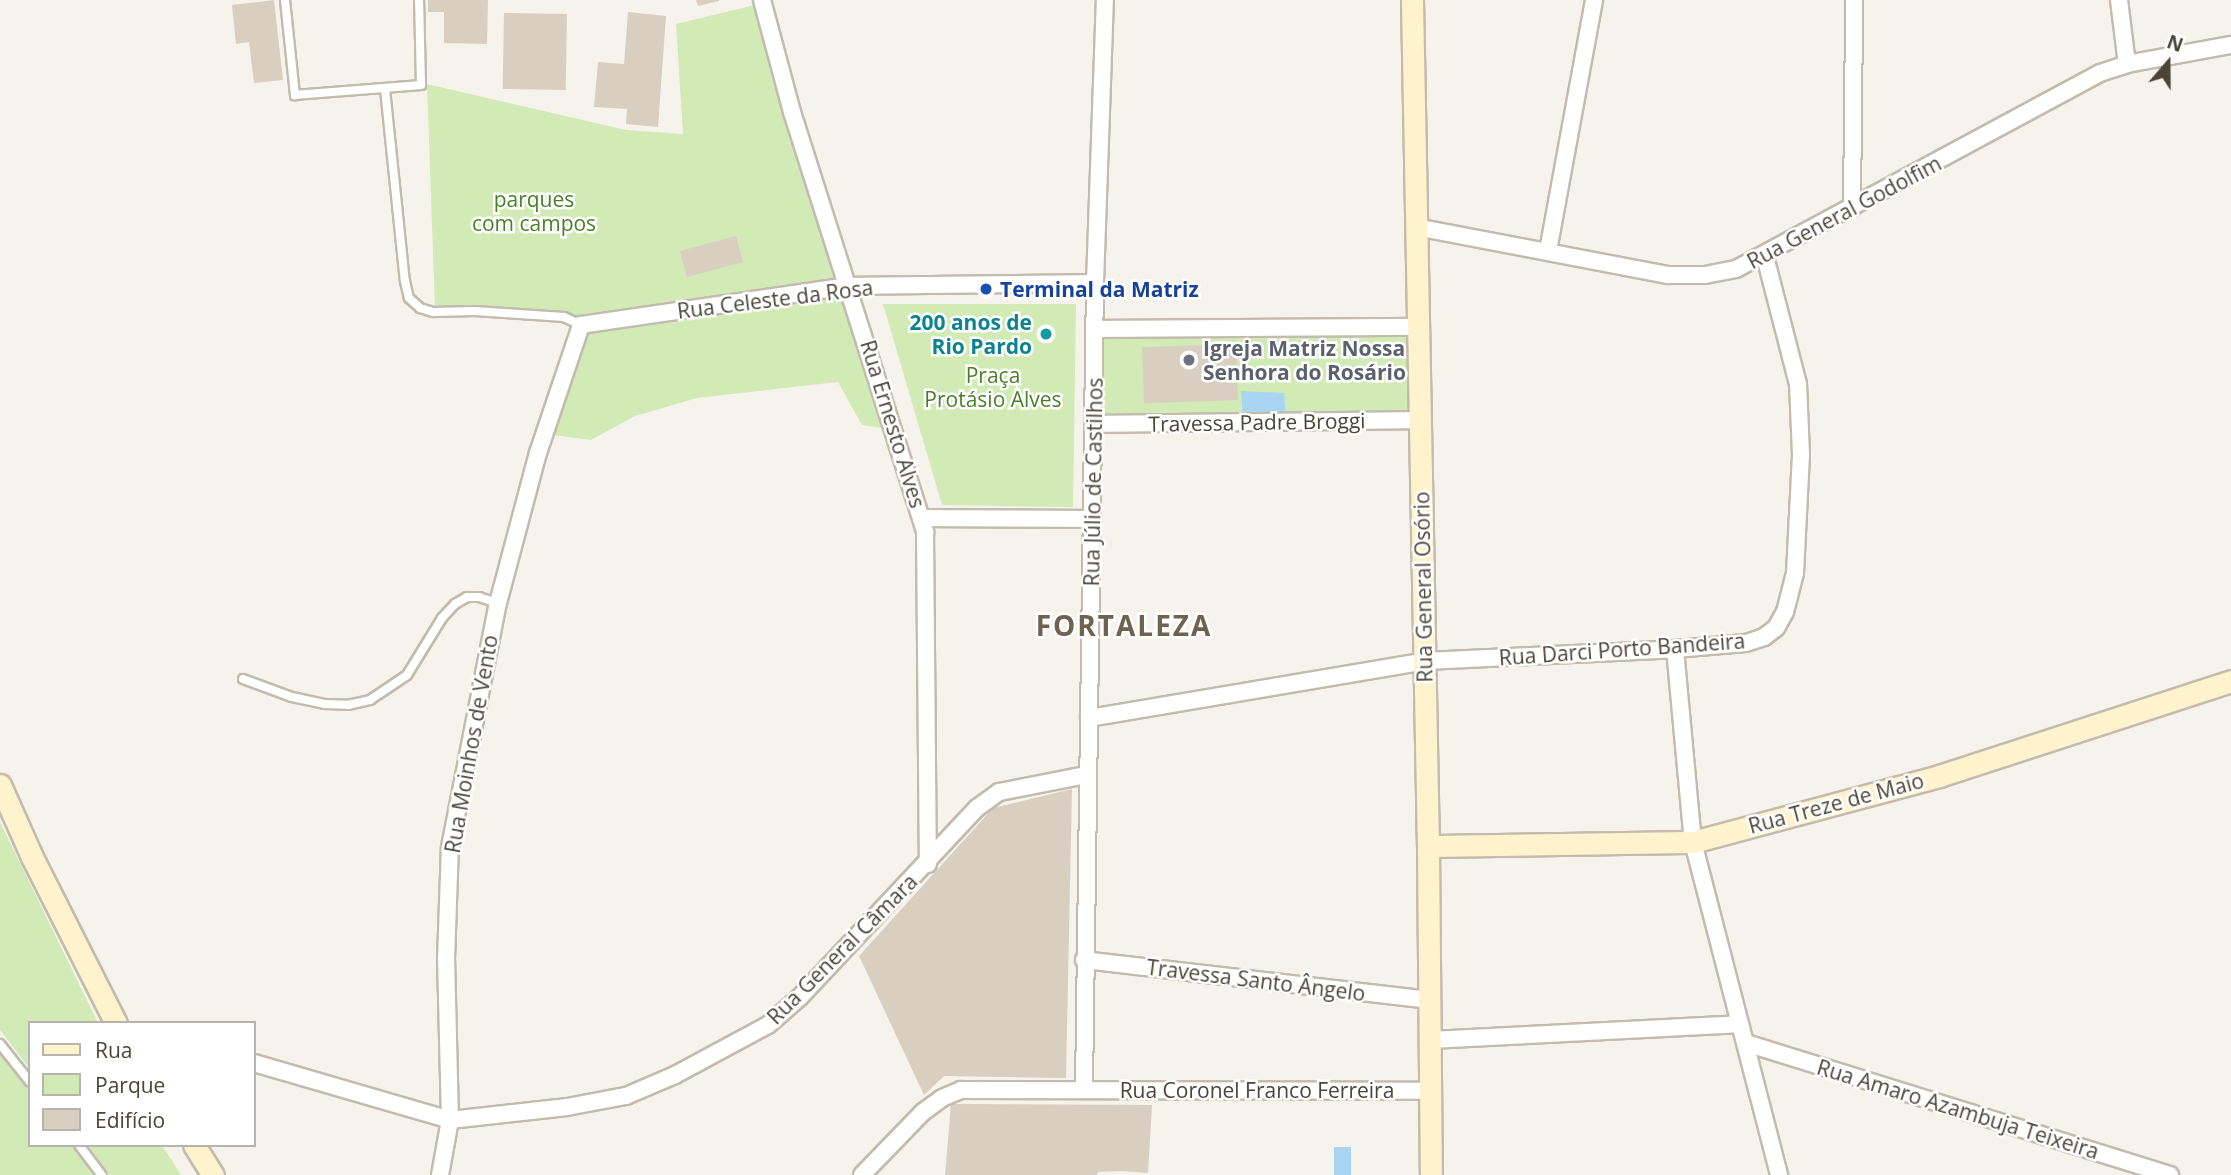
<!DOCTYPE html>
<meta charset="utf-8">
<style>
body{margin:0}
#map{position:relative;width:2231px;height:1175px;overflow:hidden;background:#f6f3ec;font-family:"Open Sans",sans-serif}
div>[style]{position:absolute}
[style*='--x']{left:calc(var(--x)*1px);top:calc(var(--y)*1px);width:calc(var(--w)*1px);rotate:calc(var(--a)*1deg)}
.green>*{inset:0;background:#d2eab5;transform-origin:0 0}
.water>*{inset:0;background:#a9d4f2;transform-origin:0 0}
.building>*{inset:0;background:#d8cfc1;transform-origin:0 0}
.roads{filter:drop-shadow(2px 0 #c2bbae) drop-shadow(-2px 0 #c2bbae) drop-shadow(0 2px #c2bbae) drop-shadow(0 -2px #c2bbae)}
.lane>*{height:8px;margin:-4px;padding:0 4px;transform-origin:4px;border-radius:4px;background:#fff}
.street>*{height:16px;margin:-8px;padding:0 8px;transform-origin:8px;border-radius:8px;background:#fff}
.secondary>*{height:21px;margin:-10.5px;padding:0 10.5px;transform-origin:10.5px;border-radius:10.5px;background:#fff3cd}
.dots>*{width:19px;height:19px;translate:-50% -50%;box-sizing:border-box;border:4px solid #fff;border-radius:50%}
span{translate:-50% -50%;white-space:nowrap;text-align:center;line-height:1.15;-webkit-text-stroke:5px #fff;paint-order:stroke}
.park-label{font-size:21px;color:#4a7f2a}
.street-label{font-size:21px;color:#4b4439}
.transit-label{font-size:21px;color:#164399;font-weight:700}
.left{translate:0 -50%;text-align:left}
.culture-label{font-size:21px;color:#0d838f;font-weight:700}
.right{translate:-100% -50%;text-align:right}
.worship-label{font-size:21px;color:#5b616d;font-weight:700}
.district-label{font-size:28px;color:#6e6250;font-weight:700;letter-spacing:2px}
.legend{position:absolute;left:28px;top:1021px;width:228px;height:126px;box-sizing:border-box;background:#fff;border:2px solid #b7b4b0;margin:0;padding:9px 12px;list-style:none;font-size:21px;color:#4b4439}
.legend li{display:flex;align-items:center;gap:14px;height:35px}
.legend b{width:35px;border:2px solid #b7b4b0}
.north{position:absolute;left:2133px;top:28px;width:70px;height:70px;-webkit-text-stroke:5px #fff;paint-order:stroke;rotate:20deg;font-size:19px;font-weight:700;line-height:28px;text-align:center;color:#4b4439}
.north::after{content:'';display:block;margin:auto;width:24px;height:32px;background:#4b4439;clip-path:polygon(50% 0,100% 100%,50% 72%,0 100%)}
</style>
<div id="map">
<div class="green">
<i style="clip-path:polygon(759px 4px,844px 284px,581px 320px,559px 312px,435px 308px,427px 84px,626px 130px,683px 134px,676px 24px)"></i>
<i style="clip-path:polygon(848px 288px,889px 429px,862px 425px,838px 382px,697px 398px,635px 416px,591px 440px,545px 434px,582px 326px)"></i>
<i style="clip-path:polygon(883px 304px,1076px 304px,1073px 507px,942px 505px)"></i>
<i style="left:1096px;top:330px;width:320px;height:92px"></i>
<i style="clip-path:polygon(0 822px,98px 1023px,30px 1023px,30px 1069px,0 1030px)"></i>
<i style="clip-path:polygon(0 1051px,30px 1090px,30px 1145px,73px 1145px,96px 1175px,0 1175px)"></i>
<i style="clip-path:polygon(88px 1145px,162px 1145px,181px 1175px,109px 1175px)"></i>
</div>
<div class="water">
<i style="clip-path:polygon(1241px 391px,1284px 393px,1286px 419px,1243px 419px)"></i>
<i style="left:1334px;top:1147px;width:17px;height:28px"></i>
</div>
<div class="building">
<i style="clip-path:polygon(274px 0,283px 80px,254px 83px,249px 42px,236px 44px,232px 5px)"></i>
<i style="clip-path:polygon(428px 0,488px 0,487px 44px,444px 43px,444px 12px,428px 12px)"></i>
<i style="clip-path:polygon(696px 0,719px 0,719px 1px,698px 6px)"></i>
<i style="clip-path:polygon(628px 12px,666px 16px,658px 127px,626px 124px,627px 109px,594px 107px,598px 62px,624px 64px)"></i>
<i style="left:504px;top:13px;width:63px;height:76px;rotate:1deg"></i>
<i style="left:736px;top:236px;width:27px;height:58px;rotate:75deg"></i>
<i style="left:1236px;top:344px;width:56px;height:94px;rotate:88deg"></i>
<i style="clip-path:polygon(1072px 789px,1066px 1078px,944px 1076px,924px 1095px,859px 956px,993px 808px)"></i>
<i style="clip-path:polygon(951px 1104px,1152px 1105px,1148px 1173px,1122px 1171px,1098px 1172px,1097px 1175px,945px 1175px)"></i>
</div>
<div class="roads">
<div class="lane">
<i style="--x:285;--y:0;--w:96;--a:84"></i>
<i style="--x:295;--y:95;--w:126;--a:-4.5"></i>
<i style="--x:421;--y:85;--w:85;--a:-91.3"></i>
<i style="--x:385;--y:89;--w:193;--a:84.1"></i>
<i style="--x:405;--y:281;--w:17;--a:77"></i>
<i style="--x:409;--y:298;--w:15;--a:42"></i>
<i style="--x:420;--y:308;--w:14;--a:17"></i>
<i style="--x:433;--y:312;--w:42;--a:-1.4"></i>
<i style="--x:475;--y:311;--w:89;--a:3.9"></i>
<i style="--x:564;--y:317;--w:19;--a:25"></i>
<i style="--x:243;--y:679;--w:52;--a:20.2"></i>
<i style="--x:292;--y:697;--w:33;--a:12"></i>
<i style="--x:324;--y:704;--w:24;--a:2"></i>
<i style="--x:348;--y:705;--w:23;--a:-13"></i>
<i style="--x:370;--y:700;--w:45;--a:-34"></i>
<i style="--x:407;--y:675;--w:67;--a:-58.4"></i>
<i style="--x:442;--y:618;--w:19;--a:-47"></i>
<i style="--x:455;--y:604;--w:14;--a:-30"></i>
<i style="--x:467;--y:597;--w:12;--a:0"></i>
<i style="--x:479;--y:597;--w:20;--a:18"></i>
<i style="--x:0;--y:1044;--w:48;--a:51.7"></i>
<i style="--x:79;--y:1145;--w:38;--a:53"></i>
</div>
<div class="street">
<i style="--x:762;--y:0;--w:116;--a:75"></i>
<i style="--x:792;--y:112;--w:441;--a:72.4"></i>
<i style="--x:925;--y:532;--w:332;--a:89.5"></i>
<i style="--x:2119;--y:0;--w:64;--a:82.9"></i>
<i style="--x:1852;--y:208;--w:208;--a:-89.4"></i>
<i style="--x:1416;--y:227;--w:257;--a:10.8"></i>
<i style="--x:1668;--y:275;--w:37;--a:0"></i>
<i style="--x:1705;--y:275;--w:32;--a:-11"></i>
<i style="--x:1736;--y:269;--w:413;--a:-28.3"></i>
<i style="--x:2100;--y:73;--w:28;--a:-18"></i>
<i style="--x:2127;--y:64;--w:106;--a:-10.4"></i>
<i style="--x:1548;--y:251;--w:255;--a:-79.6"></i>
<i style="--x:1095;--y:329;--w:323;--a:-0.4"></i>
<i style="--x:1095;--y:424;--w:324;--a:-0.7"></i>
<i style="--x:922;--y:518;--w:171;--a:0.3"></i>
<i style="--x:1675;--y:649;--w:194;--a:84.7"></i>
<i style="--x:1693;--y:842;--w:344;--a:75.5"></i>
<i style="--x:1089;--y:718;--w:341;--a:-9.6"></i>
<i style="--x:1425;--y:661;--w:250;--a:-2.7"></i>
<i style="--x:1675;--y:649;--w:71;--a:-4.8"></i>
<i style="--x:1746;--y:643;--w:19;--a:-18"></i>
<i style="--x:1764;--y:637;--w:15;--a:-37"></i>
<i style="--x:1776;--y:628;--w:18;--a:-61"></i>
<i style="--x:1785;--y:612;--w:40;--a:-75.6"></i>
<i style="--x:1795;--y:573;--w:118;--a:-87.1"></i>
<i style="--x:1801;--y:455;--w:71;--a:-92.4"></i>
<i style="--x:1798;--y:384;--w:132;--a:-104.5"></i>
<i style="--x:1084;--y:960;--w:347;--a:6.6"></i>
<i style="--x:1429;--y:1040;--w:311;--a:-2.9"></i>
<i style="--x:1746;--y:1043;--w:444;--a:17.3"></i>
<i style="--x:254;--y:1063;--w:204;--a:16.2"></i>
<i style="--x:450;--y:1120;--w:118;--a:-6.3"></i>
<i style="--x:567;--y:1107;--w:60;--a:-10.6"></i>
<i style="--x:626;--y:1096;--w:53;--a:-23.2"></i>
<i style="--x:675;--y:1075;--w:106;--a:-28.3"></i>
<i style="--x:768;--y:1025;--w:43;--a:-41.2"></i>
<i style="--x:800;--y:997;--w:259;--a:-46.9"></i>
<i style="--x:977;--y:808;--w:27;--a:-36"></i>
<i style="--x:999;--y:792;--w:89;--a:-11.1"></i>
<i style="--x:1084;--y:1089;--w:806;--a:-89.22"></i>
<i style="--x:1095;--y:283;--w:283;--a:-88"></i>
<i style="--x:440;--y:1175;--w:56;--a:-79.7"></i>
<i style="--x:450;--y:1120;--w:160;--a:-91.4"></i>
<i style="--x:446;--y:960;--w:113;--a:-88"></i>
<i style="--x:450;--y:847;--w:249;--a:-78.9"></i>
<i style="--x:498;--y:603;--w:155;--a:-75.1"></i>
<i style="--x:538;--y:453;--w:135;--a:-71.4"></i>
<i style="--x:581;--y:325;--w:271;--a:-8.3"></i>
<i style="--x:849;--y:286;--w:246;--a:-0.7"></i>
<i style="--x:862;--y:1175;--w:88;--a:-45.9"></i>
<i style="--x:923;--y:1112;--w:24;--a:-36"></i>
<i style="--x:942;--y:1098;--w:21;--a:-23"></i>
<i style="--x:961;--y:1090;--w:468;--a:0.1"></i>
</div>
<div class="secondary">
<i style="--x:1412;--y:0;--w:846;--a:88.92"></i>
<i style="--x:1428;--y:846;--w:329;--a:89.5"></i>
<i style="--x:0;--y:785;--w:79;--a:66"></i>
<i style="--x:32;--y:857;--w:186;--a:63.2"></i>
<i style="--x:1428;--y:846;--w:265;--a:-0.9"></i>
<i style="--x:1693;--y:842;--w:255;--a:-15"></i>
<i style="--x:1939;--y:776;--w:307;--a:-18"></i>
<i style="--x:194;--y:1145;--w:36;--a:58"></i>
</div>
</div>
<div class="dots">
<i style="left:986px;top:289px;background:#1a4fb4"></i>
<i style="left:1046px;top:334px;background:#0f9aa8"></i>
<i style="left:1189px;top:360px;background:#6b7280"></i>
</div>
<div class="park-label">
<span style="left:534px;top:211px">parques<br>com campos</span>
<span style="left:993px;top:387px">Praça<br>Protásio Alves</span>
</div>
<div class="street-label">
<span style="left:1844px;top:212px;rotate:-28deg">Rua General Godolfim</span>
<span style="left:775px;top:299px;rotate:-7deg">Rua Celeste da Rosa</span>
<span style="left:1257px;top:422px;rotate:-1deg">Travessa Padre Broggi</span>
<span style="left:893px;top:424px;rotate:73deg">Rua Ernesto Alves</span>
<span style="left:1093px;top:482px;rotate:-89deg">Rua Júlio de Castilhos</span>
<span style="left:1423px;top:587px;rotate:-91deg">Rua General Osório</span>
<span style="left:1622px;top:649px;rotate:-4deg">Rua Darci Porto Bandeira</span>
<span style="left:471px;top:744px;rotate:-80deg">Rua Moinhos de Vento</span>
<span style="left:1836px;top:803px;rotate:-15deg">Rua Treze de Maio</span>
<span style="left:842px;top:949px;rotate:-45deg">Rua General Câmara</span>
<span style="left:1256px;top:980px;rotate:7deg">Travessa Santo Ângelo</span>
<span style="left:1257px;top:1090px">Rua Coronel Franco Ferreira</span>
<span style="left:1958px;top:1109px;rotate:17deg">Rua Amaro Azambuja Teixeira</span>
</div>
<div class="transit-label">
<span class="left" style="left:1000px;top:289px">Terminal da Matriz</span>
</div>
<div class="culture-label">
<span class="right" style="left:1032px;top:334px">200 anos de<br>Rio Pardo</span>
</div>
<div class="worship-label">
<span class="left" style="left:1203px;top:360px">Igreja Matriz Nossa<br>Senhora do Rosário</span>
</div>
<div class="district-label">
<span style="left:1124px;top:625px">FORTALEZA</span>
</div>
<ul class="legend">
<li><b style="height:9px;background:#fff3cd"></b>Rua</li>
<li><b style="height:19px;background:#d2eab5"></b>Parque</li>
<li><b style="height:19px;background:#d8cfc1"></b>Edifício</li>
</ul>
<div class="north">N</div>
</div>
